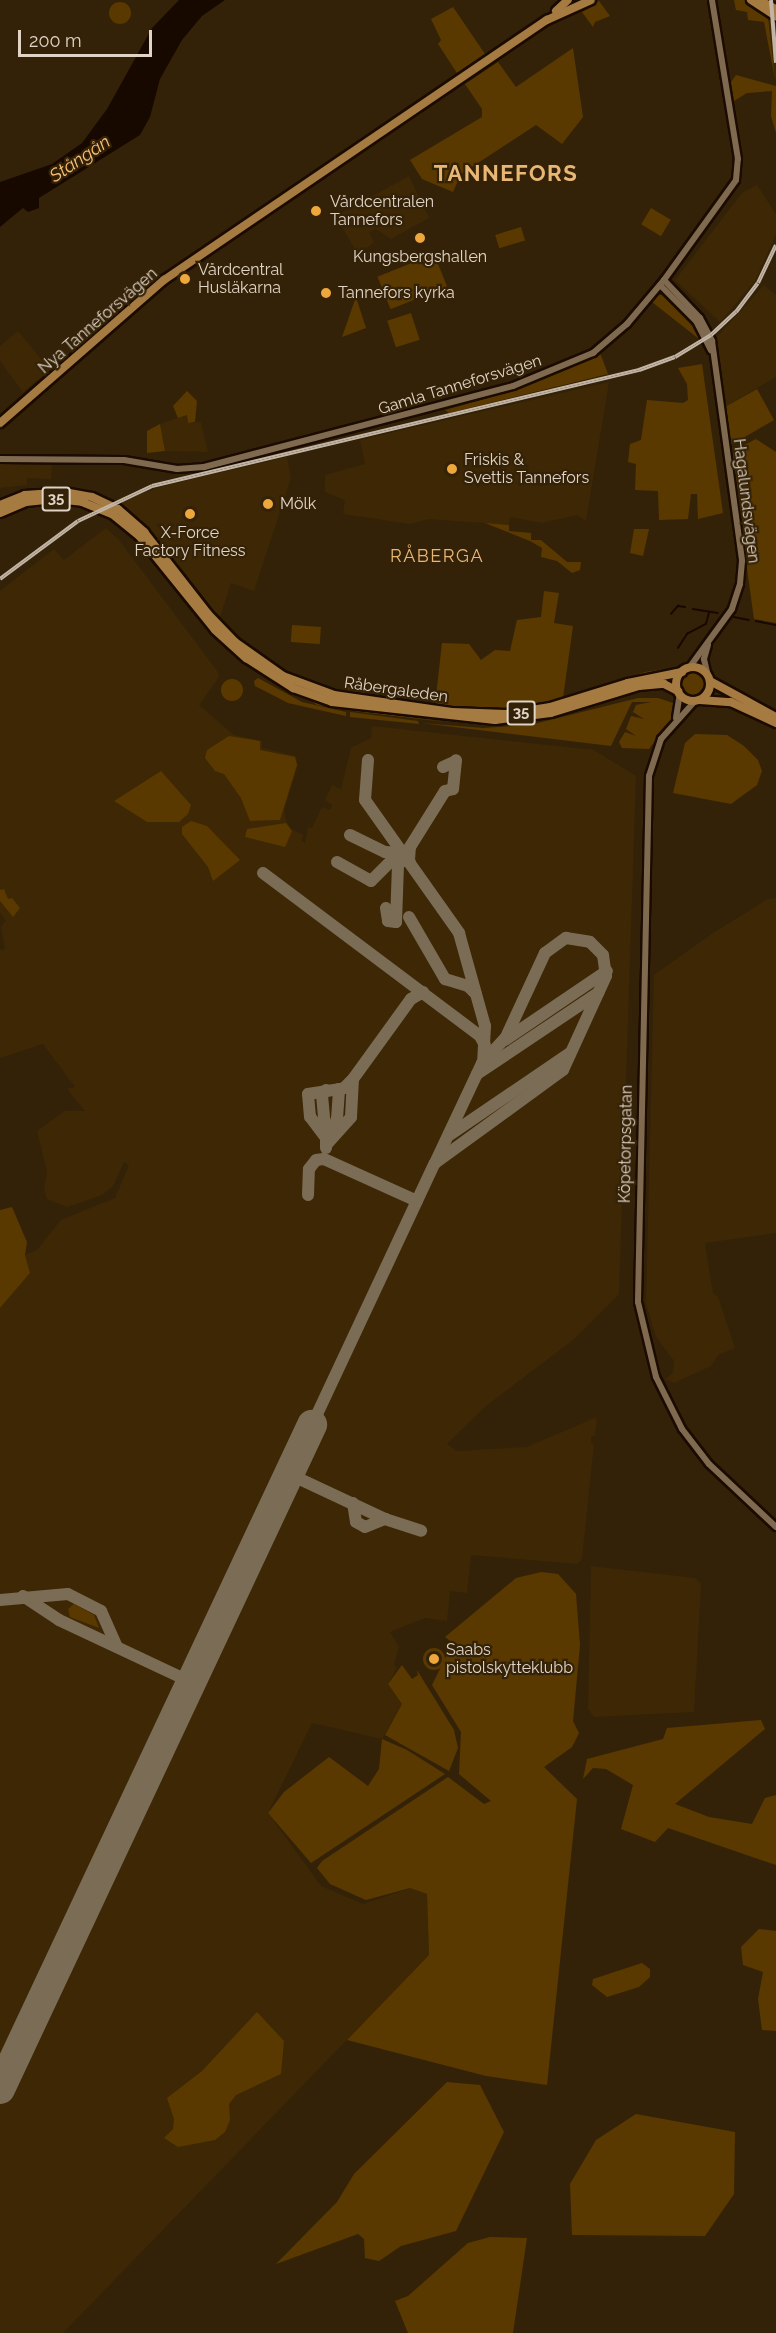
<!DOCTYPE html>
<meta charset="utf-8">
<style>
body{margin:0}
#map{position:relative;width:776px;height:2333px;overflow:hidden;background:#342208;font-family:Raleway,sans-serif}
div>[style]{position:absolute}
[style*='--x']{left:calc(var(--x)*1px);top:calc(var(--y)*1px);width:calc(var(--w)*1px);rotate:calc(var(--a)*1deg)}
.built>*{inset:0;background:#3d2705}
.green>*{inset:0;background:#5a3900;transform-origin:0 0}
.round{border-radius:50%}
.water>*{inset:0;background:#180900}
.stream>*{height:1.5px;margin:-0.75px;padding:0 0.75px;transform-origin:0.75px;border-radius:0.75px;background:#180900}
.taxiway>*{height:12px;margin:-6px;padding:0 6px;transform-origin:6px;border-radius:6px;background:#7b6c56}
.runway>*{height:30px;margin:-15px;padding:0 15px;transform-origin:15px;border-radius:15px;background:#7b6c56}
.roads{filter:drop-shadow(2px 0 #1b0b00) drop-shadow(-2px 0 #1b0b00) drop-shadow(0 2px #1b0b00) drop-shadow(0 -2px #1b0b00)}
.minor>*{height:6px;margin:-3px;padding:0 3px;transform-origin:3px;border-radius:3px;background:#7f6a50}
.major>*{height:8px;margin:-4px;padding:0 4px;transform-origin:4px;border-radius:4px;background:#a57b41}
.major>.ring{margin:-4px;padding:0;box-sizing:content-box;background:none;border:8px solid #a57b41;border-radius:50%}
.rail>*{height:4px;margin-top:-2px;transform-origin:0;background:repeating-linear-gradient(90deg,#342208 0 4.5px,#c2b5a5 0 9px);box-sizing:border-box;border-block:2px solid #c2b5a5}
.dots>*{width:16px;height:16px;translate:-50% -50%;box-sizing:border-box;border:3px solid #342208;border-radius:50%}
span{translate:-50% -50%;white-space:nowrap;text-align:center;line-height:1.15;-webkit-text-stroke:4.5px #342208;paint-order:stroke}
.shield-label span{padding:2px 4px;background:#342208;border:2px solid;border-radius:4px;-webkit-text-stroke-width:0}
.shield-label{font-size:15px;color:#e0d4c6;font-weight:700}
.poi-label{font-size:16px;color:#e0d4c6}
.left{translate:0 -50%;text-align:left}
.street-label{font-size:16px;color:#e0d4c6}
.water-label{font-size:18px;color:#fac175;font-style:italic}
.neighbourhood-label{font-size:18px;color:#e8b776;letter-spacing:1.5px}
.district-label{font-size:22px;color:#e8b776;font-weight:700;letter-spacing:1.5px}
.scale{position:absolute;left:18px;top:30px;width:134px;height:27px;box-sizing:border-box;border:3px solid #e0d4c6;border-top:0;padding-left:8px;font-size:18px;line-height:21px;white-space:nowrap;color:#e0d4c6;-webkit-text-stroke:4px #342208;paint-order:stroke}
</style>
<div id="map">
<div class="built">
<i style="clip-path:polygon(768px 17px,776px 21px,776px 79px,775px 79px)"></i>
<i style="clip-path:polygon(409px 176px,429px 218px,391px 239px,376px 229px,369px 232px,374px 242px,358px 255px,336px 216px)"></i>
<i style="clip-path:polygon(757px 185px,776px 214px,776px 234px,755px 281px,720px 322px,675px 280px,742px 193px)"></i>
<i style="clip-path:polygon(764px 285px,776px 295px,776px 377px,725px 407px,716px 338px)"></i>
<i style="clip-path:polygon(18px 331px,50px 370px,23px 392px,0 361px,0 346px)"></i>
<i style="clip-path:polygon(609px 382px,586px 521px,577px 515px,542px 523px,510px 517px,509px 525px,428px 519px,410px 524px,343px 514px,345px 500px,325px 492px,325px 475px,365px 464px,360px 440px)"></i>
<i style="clip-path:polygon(187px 415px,188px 423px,201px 422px,208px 452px,165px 451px,160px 424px)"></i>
<i style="clip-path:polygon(287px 457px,291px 478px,254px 591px,231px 583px,219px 620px,153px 534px,116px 502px,170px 484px)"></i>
<i style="clip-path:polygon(0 464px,52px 464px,51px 479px,27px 478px,27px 485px,0 488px)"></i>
<i style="clip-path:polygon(106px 528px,119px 540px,218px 672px,219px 677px,199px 705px,234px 735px,262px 741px,262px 748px,296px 756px,298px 765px,284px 810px,286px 821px,291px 829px,303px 835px,301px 840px,305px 843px,308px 827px,312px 828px,322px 807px,330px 810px,332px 805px,325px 800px,332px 785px,341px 789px,351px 748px,371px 738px,372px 726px,594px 750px,636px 776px,619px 1294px,573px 1340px,486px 1406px,447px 1444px,457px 1451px,527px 1447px,597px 1417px,595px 1436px,591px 1436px,591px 1443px,594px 1444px,582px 1559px,577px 1564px,471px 1555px,467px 1593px,450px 1591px,447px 1621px,425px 1618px,390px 1632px,399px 1647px,394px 1665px,397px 1668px,388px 1684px,402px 1704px,382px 1739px,312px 1723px,268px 1813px,321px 1886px,363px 1904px,411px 1888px,427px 1894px,429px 1955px,63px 2333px,0 2333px,0 1308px,30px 1273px,25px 1255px,37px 1250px,61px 1220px,115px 1198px,129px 1165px,124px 1162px,113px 1186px,102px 1195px,67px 1207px,47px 1199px,44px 1190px,47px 1171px,37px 1131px,65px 1111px,85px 1111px,67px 1089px,75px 1087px,43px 1044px,0 1058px,0 950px,5px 949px,1px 926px,6px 921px,0 913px,0 591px,54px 549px,64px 560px)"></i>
<i style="clip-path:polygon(776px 898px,776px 1233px,705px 1243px,713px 1293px,718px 1297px,735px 1348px,718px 1355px,711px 1366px,674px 1383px,665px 1379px,673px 1373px,674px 1361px,656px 1337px,646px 1303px,654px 975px,713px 933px,768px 899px)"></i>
<i style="clip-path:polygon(591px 1566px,695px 1578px,701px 1584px,694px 1712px,594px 1717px,588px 1709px)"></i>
</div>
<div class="green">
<i style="clip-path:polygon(734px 0,746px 0,768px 17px,775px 79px,764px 22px,748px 20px,747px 12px,736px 10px)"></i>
<i style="clip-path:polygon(599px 1px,610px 16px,595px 22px,593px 27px,582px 12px)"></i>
<i class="round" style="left:109px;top:2px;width:22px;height:22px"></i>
<i style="clip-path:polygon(453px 7px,485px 54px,457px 73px,438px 44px,441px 40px,431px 19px)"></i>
<i style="clip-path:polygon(573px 48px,583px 117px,562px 144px,536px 125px,461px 174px,453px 192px,422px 179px,410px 160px,482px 117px,482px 109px,465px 84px,498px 62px,516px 87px)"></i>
<i style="clip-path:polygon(736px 75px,776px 86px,776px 133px,771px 116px,772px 91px,747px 93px,734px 101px,731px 82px)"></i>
<i style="left:651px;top:208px;width:23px;height:19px;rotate:31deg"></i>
<i style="left:521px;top:227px;width:14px;height:27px;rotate:73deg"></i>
<i style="left:434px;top:254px;width:35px;height:61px;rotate:68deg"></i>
<i style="clip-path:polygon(658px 295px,666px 295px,680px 309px,698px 330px,699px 339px,652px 302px)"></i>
<i style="clip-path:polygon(356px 297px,366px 328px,342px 337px)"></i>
<i style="left:411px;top:313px;width:28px;height:25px;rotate:72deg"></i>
<i style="clip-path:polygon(600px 353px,608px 374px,449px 413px,445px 410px,515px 390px)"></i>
<i style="clip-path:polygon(702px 364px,723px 513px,698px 519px,697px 494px,691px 494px,688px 519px,659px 520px,658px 491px,635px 490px,636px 464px,628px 462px,630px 444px,641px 440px,647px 400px,683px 403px,688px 400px,687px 384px,678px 368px)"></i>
<i style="clip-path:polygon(757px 389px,774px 420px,731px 445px,725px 407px)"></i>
<i style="clip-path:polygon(187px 391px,197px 401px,195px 422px,188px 423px,187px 415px,178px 418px,173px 406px)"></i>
<i style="clip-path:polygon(160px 424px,165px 451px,147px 453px,147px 431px)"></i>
<i style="clip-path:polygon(756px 439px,776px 452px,776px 623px,754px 619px,731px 452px)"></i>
<i style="clip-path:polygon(485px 523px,509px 525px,509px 531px,531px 533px,531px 540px,541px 540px,567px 562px,581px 562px,580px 570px,572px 573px,557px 561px,541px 557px,542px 548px,530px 541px)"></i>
<i style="clip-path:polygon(634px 529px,649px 529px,643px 556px,630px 553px)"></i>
<i style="clip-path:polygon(544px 591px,559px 593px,554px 623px,573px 626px,563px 698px,645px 672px,665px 669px,666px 673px,631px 678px,563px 701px,521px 710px,474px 711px,350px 696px,351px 690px,345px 689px,355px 682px,365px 683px,364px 696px,435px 705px,442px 643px,469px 644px,481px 660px,495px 650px,510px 651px,517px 620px,541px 617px)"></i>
<i style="left:292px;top:625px;width:29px;height:17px;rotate:4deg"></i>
<i class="round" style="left:682px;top:673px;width:22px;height:22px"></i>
<i style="clip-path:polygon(258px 678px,302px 702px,346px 712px,346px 716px,288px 703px,255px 686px,254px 681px)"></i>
<i class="round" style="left:221px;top:679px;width:22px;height:22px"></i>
<i style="clip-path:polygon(306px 698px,362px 711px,455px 723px,368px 713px,317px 705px)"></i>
<i style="clip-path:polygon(638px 698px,658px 698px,676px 704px,674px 716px,649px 749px,622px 748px,619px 742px,625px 732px,636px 736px,626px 729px,631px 716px,644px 719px,633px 712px,636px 705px,651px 702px,632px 702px,611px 746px,421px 723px,483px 728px,530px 725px)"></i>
<i style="clip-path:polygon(350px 712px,418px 721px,419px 724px,350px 717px)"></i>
<i style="clip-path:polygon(695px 734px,727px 735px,744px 746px,758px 760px,762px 771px,757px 785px,731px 804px,673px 793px,685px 743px)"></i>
<i style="clip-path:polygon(229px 736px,260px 741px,260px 750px,295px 757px,297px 765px,280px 820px,250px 821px,241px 798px,224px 774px,215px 771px,205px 758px,207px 750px)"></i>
<i style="clip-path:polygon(161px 771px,191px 805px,188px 814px,179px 822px,147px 822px,114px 801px)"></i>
<i style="clip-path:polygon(191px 821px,207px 826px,240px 860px,213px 881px,208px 867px,182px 834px,182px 827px)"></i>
<i style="clip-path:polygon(286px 823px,292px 831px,285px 847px,245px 837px,247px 829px)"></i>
<i style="clip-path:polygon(4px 889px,8px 899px,12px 898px,20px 908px,13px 917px,0 901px,0 890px)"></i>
<i style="clip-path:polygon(12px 1207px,27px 1242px,25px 1255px,30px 1273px,0 1308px,0 1210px)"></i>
<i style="clip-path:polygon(541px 1572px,558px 1574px,576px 1594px,580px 1645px,573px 1721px,579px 1733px,572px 1747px,544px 1767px,577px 1799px,547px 2085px,486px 2076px,347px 2040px,429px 1955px,427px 1894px,410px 1888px,366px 1900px,330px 1884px,317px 1868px,322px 1861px,448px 1777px,484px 1804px,491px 1801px,459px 1774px,461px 1732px,432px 1685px,453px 1643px,445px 1637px,516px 1578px)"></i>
<i style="clip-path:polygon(74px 1604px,94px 1615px,99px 1628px,70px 1617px,68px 1609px)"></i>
<i class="round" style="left:423px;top:1648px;width:22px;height:22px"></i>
<i style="clip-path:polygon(402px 1665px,412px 1679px,418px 1675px,417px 1670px,454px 1730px,458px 1748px,449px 1771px,385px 1735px,402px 1704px,388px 1684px)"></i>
<i style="clip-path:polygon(761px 1720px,765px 1729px,675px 1804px,709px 1817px,752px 1824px,765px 1798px,776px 1795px,776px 1865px,668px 1828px,655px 1842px,621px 1829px,633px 1785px,606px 1769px,593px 1768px,583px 1779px,587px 1759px,663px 1739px,667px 1728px)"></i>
<i style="clip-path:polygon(382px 1739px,407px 1750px,445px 1774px,311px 1863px,268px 1813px,284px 1792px,329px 1757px,368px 1786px,379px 1769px)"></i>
<i style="clip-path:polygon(759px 1929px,776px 1931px,776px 2031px,762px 2030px,758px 1999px,763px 1972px,743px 1965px,741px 1947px)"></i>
<i style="clip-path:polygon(642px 1963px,650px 1969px,650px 1977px,639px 1987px,607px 1997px,592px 1985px,593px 1979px)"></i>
<i style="clip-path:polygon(257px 2012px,284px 2041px,281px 2074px,236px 2095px,229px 2104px,230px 2120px,225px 2132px,215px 2140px,178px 2147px,164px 2138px,173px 2129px,174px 2119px,167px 2098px,202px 2071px)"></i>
<i style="clip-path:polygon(447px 2082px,480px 2085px,504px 2132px,456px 2231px,401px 2246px,379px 2261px,365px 2258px,364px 2239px,358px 2234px,276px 2264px,337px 2202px,354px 2174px)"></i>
<i style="clip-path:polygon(636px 2114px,735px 2132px,734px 2194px,705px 2236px,572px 2235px,570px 2184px,596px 2140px)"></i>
<i style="clip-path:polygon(490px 2237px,527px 2238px,513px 2333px,408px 2333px,395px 2301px,408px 2296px,468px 2243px)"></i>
</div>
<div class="water">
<i style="clip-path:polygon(179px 0,225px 0,202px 16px,182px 40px,160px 79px,150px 117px,140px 135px,39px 198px,39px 208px,28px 212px,23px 208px,0 227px,0 182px,52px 164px,82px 143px,107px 109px,152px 28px)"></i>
</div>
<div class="stream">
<i style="--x:693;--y:609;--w:25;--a:9"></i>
<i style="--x:671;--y:614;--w:11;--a:-49"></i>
<i style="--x:678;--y:606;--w:7;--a:8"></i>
<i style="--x:734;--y:617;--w:15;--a:11"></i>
<i style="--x:756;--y:621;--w:20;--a:11"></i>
<i style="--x:678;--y:648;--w:17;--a:-57"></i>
<i style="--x:687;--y:634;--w:21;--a:-28"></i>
<i style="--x:706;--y:624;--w:11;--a:-75"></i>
</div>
<div class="taxiway">
<i style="--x:368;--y:760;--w:40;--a:94.3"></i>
<i style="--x:365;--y:800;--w:163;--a:54.7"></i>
<i style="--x:459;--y:933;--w:97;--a:74.4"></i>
<i style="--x:485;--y:1026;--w:33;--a:93"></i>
<i style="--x:443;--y:767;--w:14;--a:-25"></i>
<i style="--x:350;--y:835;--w:39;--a:26"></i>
<i style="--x:385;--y:852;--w:17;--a:3"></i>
<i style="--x:409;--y:860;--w:13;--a:-86"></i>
<i style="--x:410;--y:847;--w:66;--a:-58"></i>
<i style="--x:445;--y:791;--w:8;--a:-14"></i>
<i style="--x:453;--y:789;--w:29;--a:-84"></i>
<i style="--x:337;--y:862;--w:39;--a:29"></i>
<i style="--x:371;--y:881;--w:40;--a:-45"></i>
<i style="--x:263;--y:873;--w:271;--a:36.9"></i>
<i style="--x:480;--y:1036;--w:10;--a:61"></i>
<i style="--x:386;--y:908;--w:13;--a:81"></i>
<i style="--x:388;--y:921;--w:8;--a:7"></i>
<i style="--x:396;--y:922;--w:57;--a:-88"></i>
<i style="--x:398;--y:865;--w:6;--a:-51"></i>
<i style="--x:402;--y:860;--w:8;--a:14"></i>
<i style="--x:409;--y:917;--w:72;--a:59.9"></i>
<i style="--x:445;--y:979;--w:24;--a:17"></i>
<i style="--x:468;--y:986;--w:11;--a:45"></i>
<i style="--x:505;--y:1040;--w:123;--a:-34.1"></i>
<i style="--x:477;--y:1074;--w:146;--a:-33.8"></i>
<i style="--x:326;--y:1090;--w:6;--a:129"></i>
<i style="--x:322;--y:1095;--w:44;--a:84.8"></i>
<i style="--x:330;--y:1136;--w:18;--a:-68"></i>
<i style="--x:337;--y:1119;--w:30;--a:-86"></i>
<i style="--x:448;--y:1136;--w:148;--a:-34.2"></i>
<i style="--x:327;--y:1144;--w:36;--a:-48"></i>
<i style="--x:351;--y:1117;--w:38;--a:-87"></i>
<i style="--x:353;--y:1079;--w:99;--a:-54.1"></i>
<i style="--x:411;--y:999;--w:14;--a:-30"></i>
<i style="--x:326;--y:1148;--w:10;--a:-90"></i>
<i style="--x:326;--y:1138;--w:26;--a:-127"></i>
<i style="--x:310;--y:1117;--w:23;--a:-95"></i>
<i style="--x:308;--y:1094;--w:36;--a:-9"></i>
<i style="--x:344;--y:1088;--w:11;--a:-45"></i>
<i style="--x:308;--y:1195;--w:26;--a:-88"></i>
<i style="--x:309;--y:1169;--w:11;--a:-52"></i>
<i style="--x:316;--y:1160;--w:8;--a:-7"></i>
<i style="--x:324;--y:1159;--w:102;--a:24.3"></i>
<i style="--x:312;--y:1425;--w:289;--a:-64.9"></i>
<i style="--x:435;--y:1163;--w:110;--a:-64.8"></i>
<i style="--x:482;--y:1063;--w:35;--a:-47"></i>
<i style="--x:506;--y:1037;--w:93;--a:-65.1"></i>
<i style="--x:545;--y:953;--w:26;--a:-36"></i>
<i style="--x:566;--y:938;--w:24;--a:9"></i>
<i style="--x:590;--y:942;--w:18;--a:45"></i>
<i style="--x:603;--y:955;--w:21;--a:82"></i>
<i style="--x:606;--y:976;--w:103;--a:114.6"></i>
<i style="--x:563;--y:1070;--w:158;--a:144"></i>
<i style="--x:289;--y:1474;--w:106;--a:25.1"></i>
<i style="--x:385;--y:1519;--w:38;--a:18"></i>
<i style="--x:353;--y:1503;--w:19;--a:81"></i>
<i style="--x:356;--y:1522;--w:10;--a:29"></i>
<i style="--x:365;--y:1527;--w:22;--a:-22"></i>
<i style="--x:23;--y:1596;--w:43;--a:33.7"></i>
<i style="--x:59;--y:1620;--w:146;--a:25.2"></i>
<i style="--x:0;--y:1600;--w:68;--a:-5"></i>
<i style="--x:68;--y:1594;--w:37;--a:27"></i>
<i style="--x:101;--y:1611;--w:39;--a:66"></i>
</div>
<div class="runway">
<i style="--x:0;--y:2089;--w:734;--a:-64.83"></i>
</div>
<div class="roads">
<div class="minor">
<i style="--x:664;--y:280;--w:52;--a:46.5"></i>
<i style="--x:700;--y:318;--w:26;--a:62"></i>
<i style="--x:712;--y:341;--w:222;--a:82.2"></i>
<i style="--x:742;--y:561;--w:23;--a:95"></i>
<i style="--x:740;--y:584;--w:26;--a:108"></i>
<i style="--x:732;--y:609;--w:73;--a:126.1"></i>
<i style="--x:660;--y:285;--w:51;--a:45"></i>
<i style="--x:696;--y:321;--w:33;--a:63"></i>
<i style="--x:0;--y:459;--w:124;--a:0.5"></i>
<i style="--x:124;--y:460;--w:54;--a:9.6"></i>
<i style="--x:177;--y:469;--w:27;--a:-4"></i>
<i style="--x:204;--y:467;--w:319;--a:-14.7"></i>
<i style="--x:513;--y:386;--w:87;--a:-22.4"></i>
<i style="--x:593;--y:353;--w:45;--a:-40.5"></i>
<i style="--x:627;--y:324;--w:57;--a:-49.9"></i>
<i style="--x:664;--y:280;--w:123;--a:-54.2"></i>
<i style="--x:736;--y:180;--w:21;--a:-85"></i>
<i style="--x:738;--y:159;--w:161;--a:-99.3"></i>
<i style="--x:708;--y:645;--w:15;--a:106"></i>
<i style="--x:704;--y:659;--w:17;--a:77"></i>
<i style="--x:695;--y:701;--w:51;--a:131.8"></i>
<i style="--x:661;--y:739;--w:39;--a:108"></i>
<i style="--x:649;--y:776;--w:526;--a:91.2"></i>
<i style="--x:638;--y:1302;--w:77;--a:76.5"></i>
<i style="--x:656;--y:1377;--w:58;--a:63.4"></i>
<i style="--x:682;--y:1429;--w:44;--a:52.4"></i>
<i style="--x:709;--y:1464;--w:92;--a:43.2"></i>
<i style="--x:676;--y:718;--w:24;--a:-81"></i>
</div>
<div class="major">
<i style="--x:751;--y:0;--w:30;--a:33"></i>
<i style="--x:759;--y:0;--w:19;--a:28"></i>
<i style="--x:556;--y:11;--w:16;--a:-43"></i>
<i style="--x:0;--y:423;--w:218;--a:-41.1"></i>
<i style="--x:164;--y:280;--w:463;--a:-34.2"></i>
<i style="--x:547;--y:20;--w:48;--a:-24.4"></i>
<i style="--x:0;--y:505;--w:27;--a:-22"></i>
<i style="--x:25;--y:495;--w:39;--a:-4"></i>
<i style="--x:64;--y:492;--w:28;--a:10"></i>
<i style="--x:92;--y:497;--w:29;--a:25"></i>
<i style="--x:118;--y:509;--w:35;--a:41"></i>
<i style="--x:144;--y:532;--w:104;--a:52"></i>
<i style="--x:208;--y:614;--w:39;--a:46"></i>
<i style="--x:235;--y:642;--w:59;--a:35.3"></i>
<i style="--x:283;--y:676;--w:54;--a:20.4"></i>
<i style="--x:334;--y:695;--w:119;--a:8.2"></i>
<i style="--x:452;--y:712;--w:54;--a:2.1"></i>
<i style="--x:506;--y:714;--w:45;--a:-9"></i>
<i style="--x:550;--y:707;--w:82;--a:-17.1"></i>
<i style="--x:628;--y:683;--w:55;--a:-11.5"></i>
<i style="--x:0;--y:513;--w:28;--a:-23"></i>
<i style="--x:26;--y:502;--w:29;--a:-6"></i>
<i style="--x:55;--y:499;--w:27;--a:6"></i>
<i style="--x:82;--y:502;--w:32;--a:22"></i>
<i style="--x:112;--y:514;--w:36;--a:39"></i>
<i style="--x:140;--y:537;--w:119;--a:51.1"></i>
<i style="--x:215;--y:630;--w:42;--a:42.1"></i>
<i style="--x:246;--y:658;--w:56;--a:32.6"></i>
<i style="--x:293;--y:688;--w:41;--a:19.7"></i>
<i style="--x:332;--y:702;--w:164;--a:6.3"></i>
<i style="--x:495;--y:720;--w:56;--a:-7.1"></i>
<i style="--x:551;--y:713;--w:92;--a:-17.1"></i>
<i style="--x:639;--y:686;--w:25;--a:-5"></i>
<i style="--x:664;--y:684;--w:16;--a:27"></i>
<i class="ring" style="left:676px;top:667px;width:26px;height:26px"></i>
<i style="--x:710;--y:681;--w:75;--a:28.6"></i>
<i style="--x:700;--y:700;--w:31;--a:4"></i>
<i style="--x:731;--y:702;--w:50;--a:25"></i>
</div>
</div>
<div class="rail">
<i style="--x:771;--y:0;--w:63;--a:85.5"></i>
<i style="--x:0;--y:579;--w:97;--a:-36.6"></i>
<i style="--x:78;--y:521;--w:82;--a:-25.3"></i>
<i style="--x:152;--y:486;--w:501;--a:-13.4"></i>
<i style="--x:639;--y:370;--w:38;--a:-20"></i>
<i style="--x:675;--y:357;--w:42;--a:-31.4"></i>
<i style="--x:711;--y:335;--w:34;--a:-43"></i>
<i style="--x:736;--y:312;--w:36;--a:-53"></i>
<i style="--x:758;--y:283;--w:42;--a:-64.7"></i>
</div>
<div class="dots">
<i style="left:316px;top:211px;background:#eea73d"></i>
<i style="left:420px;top:238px;background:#eea73d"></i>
<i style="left:185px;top:279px;background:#eea73d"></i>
<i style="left:326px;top:293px;background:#eea73d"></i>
<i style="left:452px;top:469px;background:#eea73d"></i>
<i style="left:268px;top:504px;background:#eea73d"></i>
<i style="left:190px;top:514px;background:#eea73d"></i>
<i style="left:434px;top:1659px;background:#eea73d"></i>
</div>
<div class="shield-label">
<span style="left:56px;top:499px">35</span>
<span style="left:521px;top:713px">35</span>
</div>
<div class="poi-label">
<span class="left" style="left:330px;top:211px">Vårdcentralen<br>Tannefors</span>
<span style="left:420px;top:257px">Kungsbergshallen</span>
<span class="left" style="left:198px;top:279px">Vårdcentral<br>Husläkarna</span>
<span class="left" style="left:338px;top:293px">Tannefors kyrka</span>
<span class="left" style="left:464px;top:469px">Friskis &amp;<br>Svettis Tannefors</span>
<span class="left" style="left:280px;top:504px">Mölk</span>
<span style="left:190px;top:542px">X-Force<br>Factory Fitness</span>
<span class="left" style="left:446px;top:1659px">Saabs<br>pistolskytteklubb</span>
</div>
<div class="street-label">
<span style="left:98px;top:321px;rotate:-41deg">Nya Tanneforsvägen</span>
<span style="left:460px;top:385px;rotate:-17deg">Gamla Tanneforsvägen</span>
<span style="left:746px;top:501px;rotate:83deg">Hagalundsvägen</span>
<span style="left:396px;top:690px;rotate:8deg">Råbergaleden</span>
<span style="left:626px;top:1144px;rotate:-89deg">Köpetorpsgatan</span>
</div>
<div class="water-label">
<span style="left:80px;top:159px;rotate:-34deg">Stångån</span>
</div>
<div class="neighbourhood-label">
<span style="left:437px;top:556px">RÅBERGA</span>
</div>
<div class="district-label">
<span style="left:506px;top:174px">TANNEFORS</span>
</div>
<div class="scale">200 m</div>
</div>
